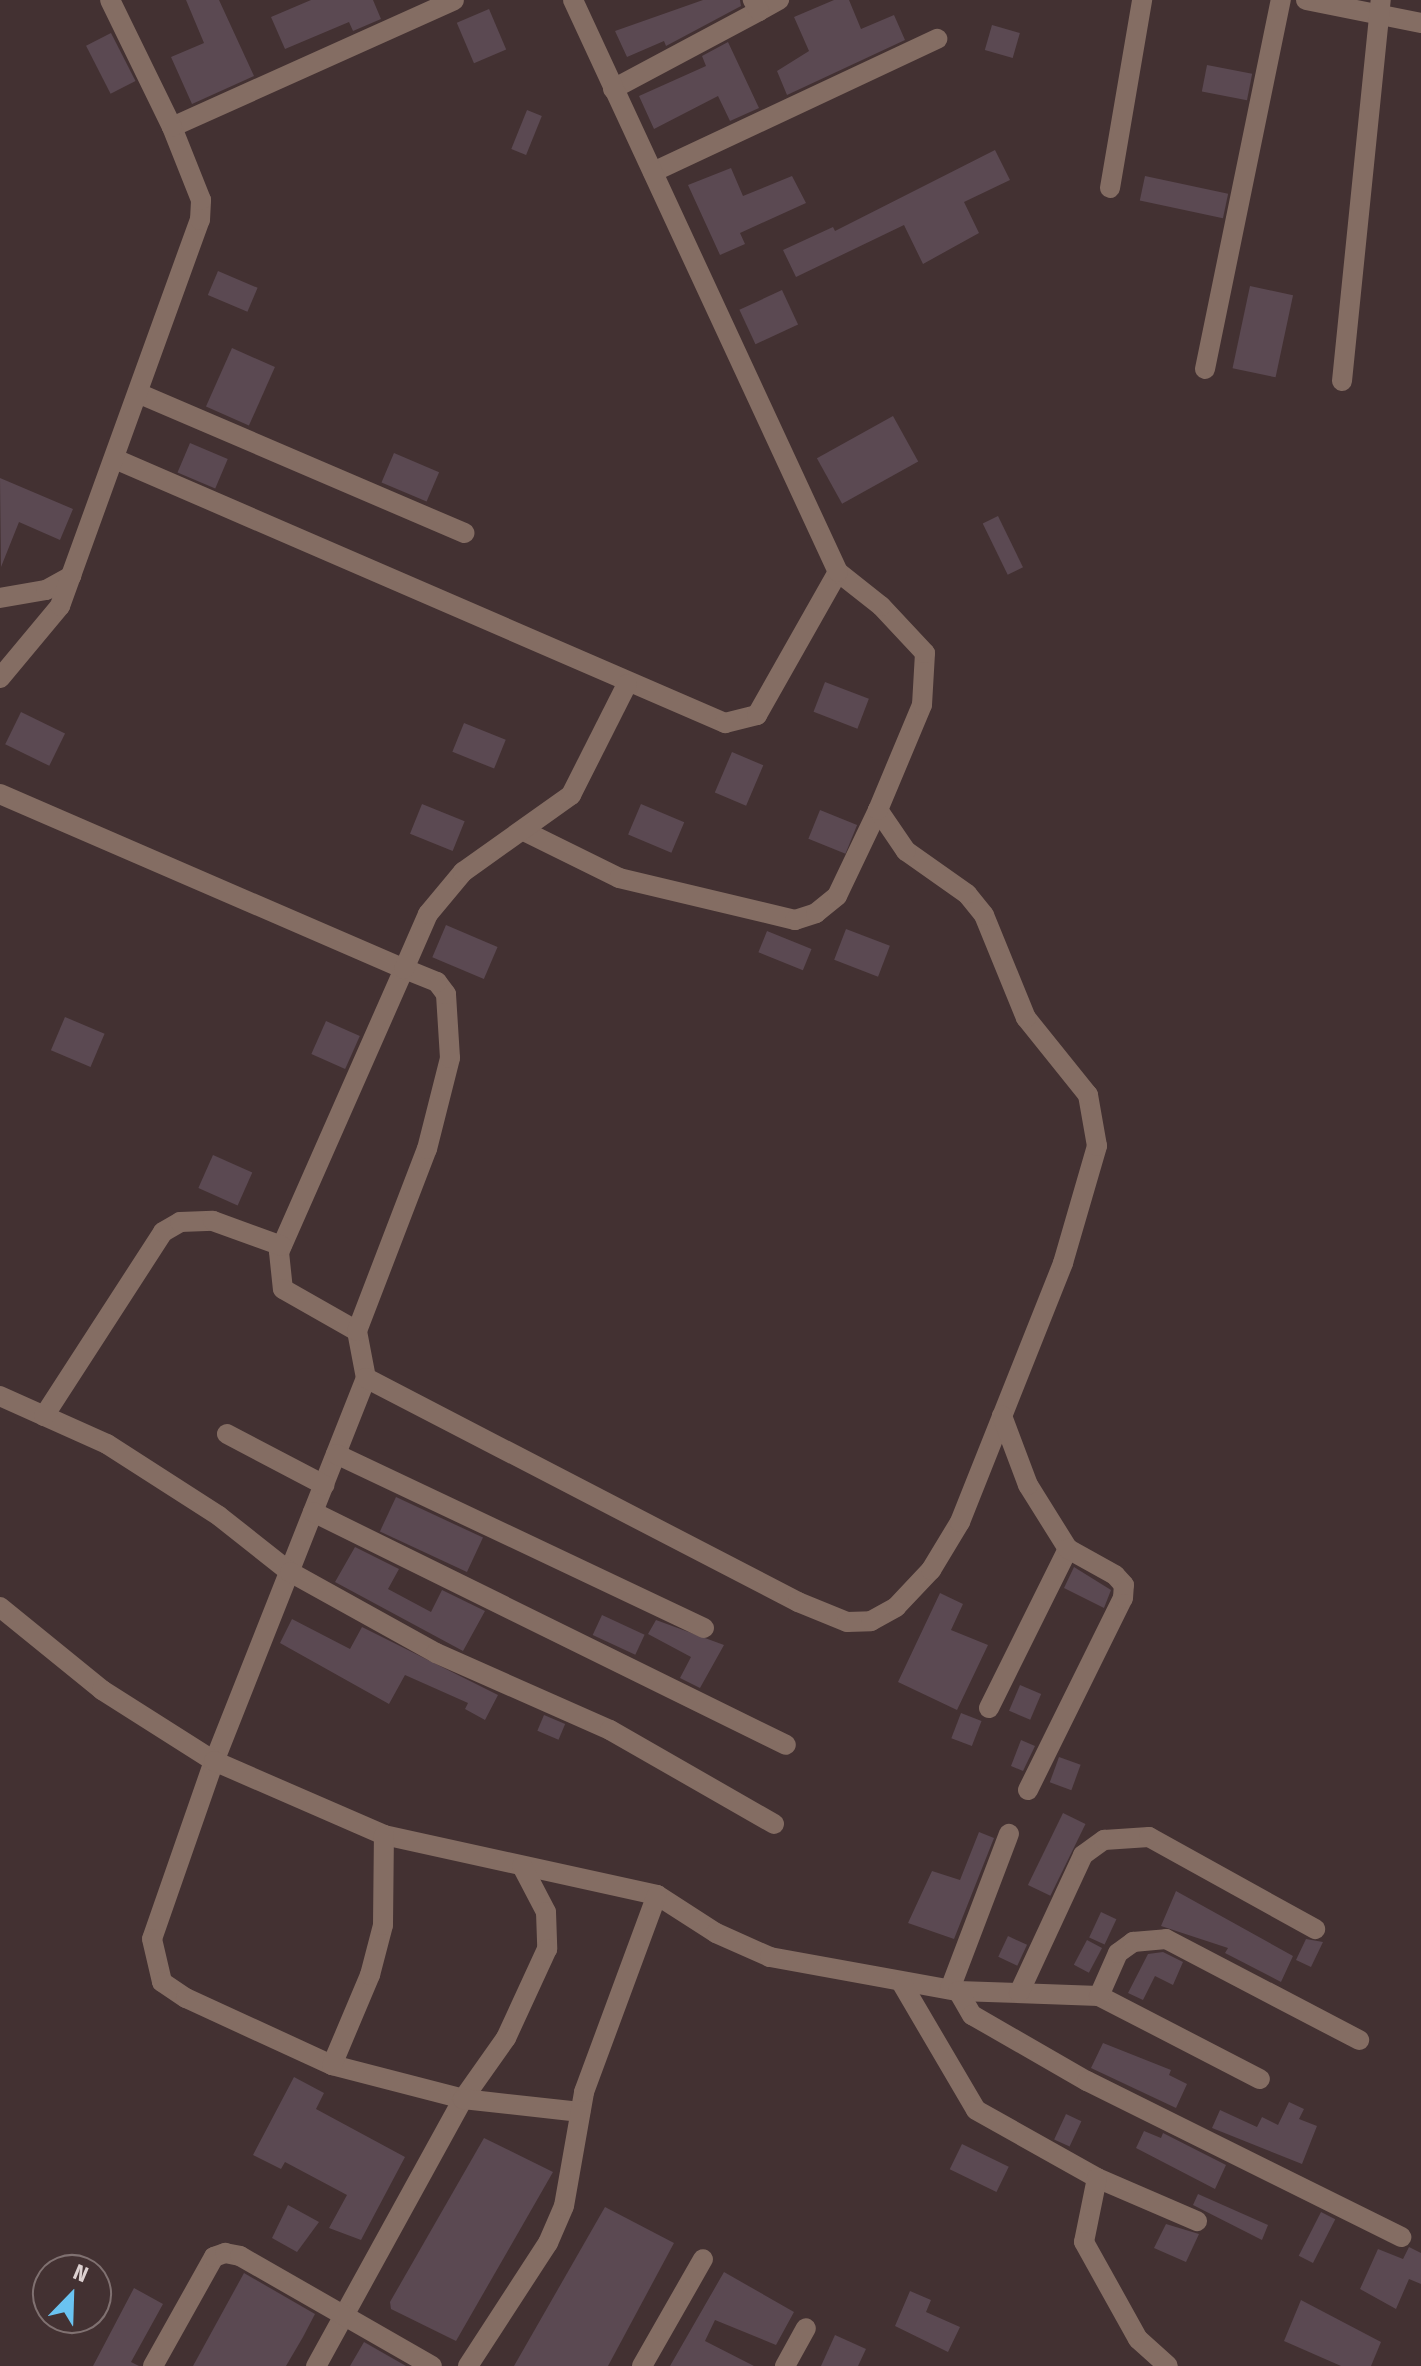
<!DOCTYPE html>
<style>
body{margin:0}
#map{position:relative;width:1421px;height:2366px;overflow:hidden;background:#433132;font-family:"Fira Sans Condensed",sans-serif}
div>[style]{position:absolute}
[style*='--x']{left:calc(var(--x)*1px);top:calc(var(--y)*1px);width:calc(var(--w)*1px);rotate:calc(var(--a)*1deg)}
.building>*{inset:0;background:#5b4952;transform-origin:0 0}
.minor>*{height:20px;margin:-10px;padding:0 10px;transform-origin:10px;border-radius:10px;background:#846d63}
span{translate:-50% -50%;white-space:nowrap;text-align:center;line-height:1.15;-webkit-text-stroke:6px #433132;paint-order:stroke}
.north{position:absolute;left:32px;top:2254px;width:80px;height:80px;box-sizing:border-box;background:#433132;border:2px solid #807171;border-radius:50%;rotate:23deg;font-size:22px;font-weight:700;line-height:32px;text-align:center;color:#dcd0d0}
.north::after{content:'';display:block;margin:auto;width:28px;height:36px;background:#6ac3f1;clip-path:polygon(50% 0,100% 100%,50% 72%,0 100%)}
</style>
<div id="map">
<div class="building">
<i style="clip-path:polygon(186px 0,219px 0,254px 76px,192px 104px,171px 57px,204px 43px)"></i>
<i style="clip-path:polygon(311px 0,373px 0,381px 19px,353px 31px,349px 22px,285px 49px,271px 17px)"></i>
<i style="clip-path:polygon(703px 0,740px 0,741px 6px,666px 46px,664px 41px,627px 57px,615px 31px)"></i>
<i style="clip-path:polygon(834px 0,849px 0,861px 29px,894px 15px,905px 40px,787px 95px,777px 71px,809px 51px,794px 17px)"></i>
<i style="left:489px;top:9px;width:44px;height:35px;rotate:67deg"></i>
<i style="left:992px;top:25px;width:29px;height:26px;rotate:16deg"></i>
<i style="left:111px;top:33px;width:54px;height:28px;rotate:63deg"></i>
<i style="clip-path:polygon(728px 42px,759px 108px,730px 121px,718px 96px,654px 129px,639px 96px,706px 66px,702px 56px)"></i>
<i style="left:1207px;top:65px;width:46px;height:27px;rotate:11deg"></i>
<i style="left:527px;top:110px;width:16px;height:42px;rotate:22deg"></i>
<i style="clip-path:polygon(995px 150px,1010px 180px,964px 202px,979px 233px,923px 264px,904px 225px,796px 277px,783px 250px,833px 227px,835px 231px)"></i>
<i style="clip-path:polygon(731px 168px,743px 196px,792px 176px,806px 203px,740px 233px,745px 244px,720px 255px,688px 185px)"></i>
<i style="left:1145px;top:176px;width:85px;height:25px;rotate:12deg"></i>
<i style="left:218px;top:271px;width:43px;height:26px;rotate:23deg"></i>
<i style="left:1250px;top:286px;width:44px;height:84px;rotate:12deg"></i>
<i style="left:782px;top:290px;width:38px;height:47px;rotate:65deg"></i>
<i style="left:232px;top:348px;width:47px;height:64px;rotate:24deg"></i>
<i style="left:893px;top:416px;width:52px;height:87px;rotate:61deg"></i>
<i style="left:190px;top:443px;width:41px;height:32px;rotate:23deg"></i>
<i style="left:394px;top:453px;width:49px;height:32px;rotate:23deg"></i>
<i style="clip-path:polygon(0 478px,73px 509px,60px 540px,19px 522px,1px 567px)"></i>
<i style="left:998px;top:516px;width:57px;height:17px;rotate:64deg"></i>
<i style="left:825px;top:682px;width:47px;height:32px;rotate:21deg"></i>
<i style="left:21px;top:712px;width:49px;height:36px;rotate:26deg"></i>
<i style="left:464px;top:723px;width:45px;height:31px;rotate:22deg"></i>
<i style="left:732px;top:752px;width:34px;height:44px;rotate:23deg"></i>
<i style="left:422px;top:804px;width:46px;height:32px;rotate:22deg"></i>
<i style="left:641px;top:804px;width:47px;height:33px;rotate:23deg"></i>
<i style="left:820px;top:810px;width:40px;height:31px;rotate:22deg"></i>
<i style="left:446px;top:925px;width:56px;height:35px;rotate:23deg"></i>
<i style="left:846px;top:929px;width:47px;height:33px;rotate:21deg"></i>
<i style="left:767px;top:931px;width:48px;height:23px;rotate:22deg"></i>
<i style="left:65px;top:1017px;width:43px;height:36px;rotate:23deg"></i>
<i style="left:326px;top:1021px;width:37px;height:36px;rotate:24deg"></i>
<i style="left:213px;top:1155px;width:43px;height:36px;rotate:24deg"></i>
<i style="left:396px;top:1497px;width:96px;height:38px;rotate:25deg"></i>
<i style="clip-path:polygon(355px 1547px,399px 1569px,388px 1589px,431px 1612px,442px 1590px,485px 1611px,463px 1651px,335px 1582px)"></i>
<i style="clip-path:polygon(1074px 1567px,1111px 1590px,1104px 1608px,1064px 1588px)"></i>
<i style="clip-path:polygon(940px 1593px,963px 1604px,951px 1630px,988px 1645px,957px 1710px,898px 1682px)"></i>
<i style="left:602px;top:1615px;width:47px;height:22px;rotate:25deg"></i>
<i style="clip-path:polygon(292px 1619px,350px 1649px,362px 1627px,498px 1695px,485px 1720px,465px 1709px,468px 1703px,405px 1675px,389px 1704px,280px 1643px)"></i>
<i style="clip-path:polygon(656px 1620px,724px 1645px,700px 1688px,680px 1678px,691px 1657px,648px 1634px)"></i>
<i style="left:1020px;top:1685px;width:23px;height:28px;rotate:23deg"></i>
<i style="left:961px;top:1713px;width:22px;height:27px;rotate:21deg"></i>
<i style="left:544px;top:1715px;width:23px;height:17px;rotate:23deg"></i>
<i style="clip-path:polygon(1021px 1740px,1035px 1746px,1023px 1771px,1011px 1766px)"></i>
<i style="left:1059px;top:1757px;width:23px;height:27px;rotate:20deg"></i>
<i style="left:1063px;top:1813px;width:25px;height:80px;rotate:26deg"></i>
<i style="clip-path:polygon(979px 1832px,994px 1838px,954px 1939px,908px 1923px,932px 1871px,960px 1880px)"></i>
<i style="clip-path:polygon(1176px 1891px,1293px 1956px,1281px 1982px,1225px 1953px,1228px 1948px,1161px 1926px)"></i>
<i style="left:1101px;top:1912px;width:17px;height:28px;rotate:25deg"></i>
<i style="left:1008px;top:1936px;width:21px;height:23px;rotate:25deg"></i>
<i style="clip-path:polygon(1306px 1939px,1323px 1942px,1311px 1967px,1296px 1960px)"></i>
<i style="left:1087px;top:1940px;width:17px;height:28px;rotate:28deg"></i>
<i style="clip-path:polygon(1163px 1952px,1183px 1962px,1173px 1985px,1155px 1976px,1143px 2000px,1128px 1993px,1148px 1954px)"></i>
<i style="clip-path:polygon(1103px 2043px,1171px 2070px,1169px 2075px,1187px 2084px,1176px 2108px,1091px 2068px)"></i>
<i style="clip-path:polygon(294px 2077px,324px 2093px,316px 2109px,405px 2157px,361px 2240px,329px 2228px,347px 2195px,285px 2162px,281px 2169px,253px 2155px)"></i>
<i style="clip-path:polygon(1289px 2102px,1304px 2109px,1299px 2119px,1317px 2126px,1302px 2164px,1212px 2128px,1220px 2110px,1257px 2127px,1262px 2117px,1278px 2125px)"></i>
<i style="left:1066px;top:2114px;width:17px;height:28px;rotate:25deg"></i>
<i style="clip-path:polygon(1144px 2131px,1161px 2138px,1163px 2133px,1226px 2165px,1215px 2189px,1136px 2148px)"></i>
<i style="clip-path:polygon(484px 2138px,553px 2172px,456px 2341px,391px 2309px,390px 2302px)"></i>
<i style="left:962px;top:2144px;width:52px;height:28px;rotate:26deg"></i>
<i style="clip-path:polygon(1198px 2194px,1268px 2225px,1262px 2240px,1193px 2205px)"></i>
<i style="clip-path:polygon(288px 2205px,319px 2222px,297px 2252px,272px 2238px)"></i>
<i style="clip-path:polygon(605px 2207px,674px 2243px,608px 2366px,514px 2366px)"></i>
<i style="left:1321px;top:2212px;width:16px;height:49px;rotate:27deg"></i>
<i style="clip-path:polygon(1166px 2224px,1199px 2234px,1186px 2262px,1154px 2248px)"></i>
<i style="clip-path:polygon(1409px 2247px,1421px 2253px,1421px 2284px,1409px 2279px,1396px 2309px,1360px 2289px,1378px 2249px,1403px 2259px)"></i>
<i style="clip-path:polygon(724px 2272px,794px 2312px,776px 2345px,715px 2320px,705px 2341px,754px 2366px,670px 2366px)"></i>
<i style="clip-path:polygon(244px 2273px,315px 2314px,303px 2337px,286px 2366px,193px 2366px)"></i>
<i style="clip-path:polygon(134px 2288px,163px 2304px,131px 2362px,139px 2366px,93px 2366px)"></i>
<i style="clip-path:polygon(910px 2291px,931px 2300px,926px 2312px,960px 2327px,948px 2352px,895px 2326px)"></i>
<i style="clip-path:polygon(1301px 2300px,1381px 2342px,1371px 2366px,1341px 2366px,1284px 2341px)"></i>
<i style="clip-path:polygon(835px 2335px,866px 2349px,858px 2366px,821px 2366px)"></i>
<i style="clip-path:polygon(364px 2342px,406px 2366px,350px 2366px)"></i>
</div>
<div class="minor">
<i style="--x:1306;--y:0;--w:117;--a:11.3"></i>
<i style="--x:759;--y:11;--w:23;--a:-29"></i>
<i style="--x:613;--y:89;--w:166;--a:-28.1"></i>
<i style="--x:759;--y:11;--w:13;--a:-119"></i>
<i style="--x:172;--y:127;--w:309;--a:-24.2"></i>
<i style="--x:653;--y:172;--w:314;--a:-25.1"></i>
<i style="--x:1110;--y:188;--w:191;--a:-80.3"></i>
<i style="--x:1205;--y:369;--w:377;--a:-78.4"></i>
<i style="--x:1342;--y:381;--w:383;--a:-84.2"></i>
<i style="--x:140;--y:394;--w:353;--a:23.2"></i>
<i style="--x:115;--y:459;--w:665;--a:23.4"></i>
<i style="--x:725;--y:723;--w:33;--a:-14"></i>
<i style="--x:757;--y:715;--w:164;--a:-60.5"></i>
<i style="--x:0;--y:598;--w:47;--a:-9.9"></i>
<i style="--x:46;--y:590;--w:29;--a:-29"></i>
<i style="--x:0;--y:678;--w:94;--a:-50.2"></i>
<i style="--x:60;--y:606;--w:411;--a:-70.1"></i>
<i style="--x:200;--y:220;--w:20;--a:-87"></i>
<i style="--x:201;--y:200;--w:79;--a:-111.7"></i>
<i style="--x:172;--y:127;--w:141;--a:-116"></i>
<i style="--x:0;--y:794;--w:440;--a:23.4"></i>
<i style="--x:404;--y:969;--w:309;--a:113.8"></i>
<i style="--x:279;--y:1252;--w:37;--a:84"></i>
<i style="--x:283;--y:1289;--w:85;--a:29.6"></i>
<i style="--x:357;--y:1331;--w:48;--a:79.2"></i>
<i style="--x:366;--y:1378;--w:412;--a:111.6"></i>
<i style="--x:214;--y:1761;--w:188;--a:109.2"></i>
<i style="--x:152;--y:1939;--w:44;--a:76.9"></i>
<i style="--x:162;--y:1982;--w:29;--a:34"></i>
<i style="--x:186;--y:1998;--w:161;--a:24.7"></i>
<i style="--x:332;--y:2065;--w:135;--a:14.5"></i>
<i style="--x:463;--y:2099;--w:305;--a:118.8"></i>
<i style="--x:526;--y:832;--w:104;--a:26.3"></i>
<i style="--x:619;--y:878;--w:181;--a:13.4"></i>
<i style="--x:795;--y:920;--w:22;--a:-18"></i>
<i style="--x:816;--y:913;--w:27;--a:-39"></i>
<i style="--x:837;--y:896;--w:95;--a:-64.5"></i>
<i style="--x:357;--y:1331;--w:195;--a:-69"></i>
<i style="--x:427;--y:1149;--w:94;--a:-75.8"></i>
<i style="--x:450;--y:1058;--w:64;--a:-93.6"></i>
<i style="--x:446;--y:994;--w:15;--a:-127"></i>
<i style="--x:437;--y:982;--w:35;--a:-158"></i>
<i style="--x:404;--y:969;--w:60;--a:-66.4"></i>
<i style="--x:428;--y:914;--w:55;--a:-50.2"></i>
<i style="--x:463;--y:872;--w:133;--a:-35.5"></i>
<i style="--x:571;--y:795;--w:124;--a:-63.2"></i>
<i style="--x:366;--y:1378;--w:487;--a:27.4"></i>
<i style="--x:798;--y:1602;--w:53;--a:22.2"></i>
<i style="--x:847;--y:1622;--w:24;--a:-2"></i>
<i style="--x:871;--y:1621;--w:29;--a:-29"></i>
<i style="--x:896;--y:1607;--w:51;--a:-46.6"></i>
<i style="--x:931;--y:1570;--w:56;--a:-58.9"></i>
<i style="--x:960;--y:1522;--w:279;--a:-68.3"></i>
<i style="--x:1063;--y:1263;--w:122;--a:-73.8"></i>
<i style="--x:1097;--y:1146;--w:52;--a:-100"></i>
<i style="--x:1088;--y:1095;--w:99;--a:-128.8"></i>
<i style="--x:1026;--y:1018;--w:111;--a:-112.2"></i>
<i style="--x:984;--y:915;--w:27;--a:-129"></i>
<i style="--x:967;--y:894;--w:75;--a:-144.8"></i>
<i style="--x:906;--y:851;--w:50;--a:-124.3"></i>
<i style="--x:878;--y:810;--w:114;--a:-67.3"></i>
<i style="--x:922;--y:705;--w:52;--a:-86.7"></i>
<i style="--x:925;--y:653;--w:64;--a:-133.1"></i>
<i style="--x:881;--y:606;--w:55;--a:-141.7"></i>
<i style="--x:838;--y:572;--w:630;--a:-114.86"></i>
<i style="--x:0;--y:1396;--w:117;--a:24.2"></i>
<i style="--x:107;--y:1444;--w:133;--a:32.7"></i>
<i style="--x:219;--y:1516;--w:90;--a:38.3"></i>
<i style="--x:290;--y:1572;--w:167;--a:29"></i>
<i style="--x:436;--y:1653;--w:190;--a:23.9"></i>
<i style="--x:610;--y:1730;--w:189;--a:29.8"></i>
<i style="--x:44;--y:1416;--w:219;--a:-57.1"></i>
<i style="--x:163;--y:1232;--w:20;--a:-30"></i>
<i style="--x:180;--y:1222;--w:33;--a:-2"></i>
<i style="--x:213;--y:1221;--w:73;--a:19.9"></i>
<i style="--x:227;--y:1434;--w:110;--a:27.7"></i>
<i style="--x:336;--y:1454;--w:407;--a:25.3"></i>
<i style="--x:313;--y:1512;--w:527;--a:26.22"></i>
<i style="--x:0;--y:1607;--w:132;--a:39.1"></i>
<i style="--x:102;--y:1690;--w:133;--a:32.4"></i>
<i style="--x:214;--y:1761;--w:185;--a:23.5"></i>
<i style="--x:384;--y:1835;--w:280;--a:12.4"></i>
<i style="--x:657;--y:1895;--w:70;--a:32.8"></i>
<i style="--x:716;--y:1933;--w:59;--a:24"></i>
<i style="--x:770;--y:1957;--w:191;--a:10.3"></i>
<i style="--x:958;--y:1991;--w:141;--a:2"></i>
<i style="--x:1099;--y:1996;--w:181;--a:27.3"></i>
<i style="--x:989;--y:1708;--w:178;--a:-63.6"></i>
<i style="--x:1068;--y:1549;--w:75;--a:-122"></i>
<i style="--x:1028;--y:1485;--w:74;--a:-110.6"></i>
<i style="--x:1028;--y:1790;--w:214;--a:-63.7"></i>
<i style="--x:1123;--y:1598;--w:13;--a:-86"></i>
<i style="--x:1124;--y:1585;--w:13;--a:-132"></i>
<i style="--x:1115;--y:1575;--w:54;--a:-151"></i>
<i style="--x:522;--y:1866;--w:52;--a:62.4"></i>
<i style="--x:546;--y:1912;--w:37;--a:88"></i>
<i style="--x:547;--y:1949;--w:98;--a:114.7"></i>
<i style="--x:506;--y:2038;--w:75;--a:125.2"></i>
<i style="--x:463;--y:2099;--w:118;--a:6.3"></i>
<i style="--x:901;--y:1982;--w:148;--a:59.6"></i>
<i style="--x:976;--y:2110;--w:139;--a:29.3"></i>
<i style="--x:1097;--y:2178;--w:109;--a:23.3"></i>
<i style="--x:950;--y:1989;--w:166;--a:-69.2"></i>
<i style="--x:958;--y:1991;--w:28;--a:60"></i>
<i style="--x:972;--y:2015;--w:133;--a:29.9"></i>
<i style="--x:1087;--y:2081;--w:351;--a:26.4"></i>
<i style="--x:1019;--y:1993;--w:152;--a:-65.1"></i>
<i style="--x:1083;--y:1855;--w:26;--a:-36"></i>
<i style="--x:1104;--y:1840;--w:45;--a:-3.8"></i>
<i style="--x:1149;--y:1837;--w:190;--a:29"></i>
<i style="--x:1099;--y:1996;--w:47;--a:-66.2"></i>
<i style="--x:1118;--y:1953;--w:19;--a:-36"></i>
<i style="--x:1133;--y:1942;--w:33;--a:-5"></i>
<i style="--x:1166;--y:1939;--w:218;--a:27.6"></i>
<i style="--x:332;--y:2065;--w:98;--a:-67.1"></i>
<i style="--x:370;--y:1975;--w:52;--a:-75.4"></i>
<i style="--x:383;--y:1925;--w:90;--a:-89.4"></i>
<i style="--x:1097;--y:2178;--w:65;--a:101.5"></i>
<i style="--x:1084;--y:2242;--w:111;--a:60.9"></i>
<i style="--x:1138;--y:2339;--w:40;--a:42"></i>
<i style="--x:153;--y:2366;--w:125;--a:-60.8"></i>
<i style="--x:214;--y:2257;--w:12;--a:-20"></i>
<i style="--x:225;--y:2253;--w:15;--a:11"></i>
<i style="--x:240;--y:2256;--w:221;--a:29.8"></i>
<i style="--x:468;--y:2366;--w:147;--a:-57"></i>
<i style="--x:548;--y:2243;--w:40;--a:-66.6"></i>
<i style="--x:564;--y:2206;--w:116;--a:-80"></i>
<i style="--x:584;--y:2092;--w:210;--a:-69.7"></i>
<i style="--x:642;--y:2366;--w:123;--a:-60.3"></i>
<i style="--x:785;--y:2366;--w:43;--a:-61.1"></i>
</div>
<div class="north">N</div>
</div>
